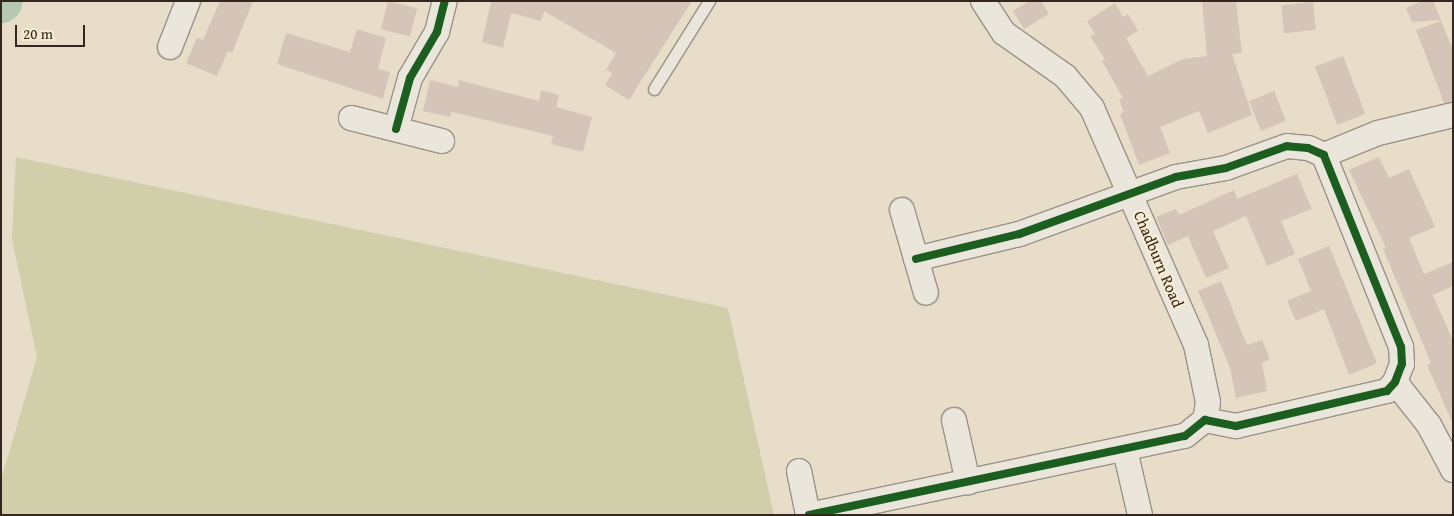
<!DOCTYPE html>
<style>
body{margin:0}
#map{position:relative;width:1454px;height:516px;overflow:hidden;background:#e8ddc8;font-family:"Gentium Book Plus",serif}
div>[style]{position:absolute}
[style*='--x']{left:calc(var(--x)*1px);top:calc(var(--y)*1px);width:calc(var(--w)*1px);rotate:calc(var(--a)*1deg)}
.green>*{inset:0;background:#d0cfa9}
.river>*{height:42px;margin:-21px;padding:0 21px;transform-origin:21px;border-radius:21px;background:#b4c8b2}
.building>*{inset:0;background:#d5c5b8;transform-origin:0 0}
.roads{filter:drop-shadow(1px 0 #9a9286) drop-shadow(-1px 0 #9a9286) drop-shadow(0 1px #9a9286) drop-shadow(0 -1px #9a9286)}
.lane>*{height:11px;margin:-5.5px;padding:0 5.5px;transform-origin:5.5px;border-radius:5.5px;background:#ebe6dc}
.street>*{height:24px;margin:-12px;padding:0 12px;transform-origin:12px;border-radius:12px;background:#ebe6dc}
.cycleway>*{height:8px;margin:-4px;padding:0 4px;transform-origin:4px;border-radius:4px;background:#1b5e20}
span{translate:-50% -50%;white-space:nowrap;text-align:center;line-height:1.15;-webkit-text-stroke:4.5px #f9ecd2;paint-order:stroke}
.street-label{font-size:16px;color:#342720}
.frame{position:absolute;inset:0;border:2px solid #342720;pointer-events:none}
.scale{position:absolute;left:15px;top:25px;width:70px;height:22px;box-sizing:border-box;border:2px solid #342720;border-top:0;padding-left:6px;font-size:15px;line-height:18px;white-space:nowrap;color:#342720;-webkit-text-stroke:4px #f9ecd2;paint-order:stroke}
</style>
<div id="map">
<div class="green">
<i style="clip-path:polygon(16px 157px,728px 308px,774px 515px,1px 515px,1px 480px,37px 357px,12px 239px)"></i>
</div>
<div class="river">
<i style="--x:1;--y:2;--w:1;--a:-45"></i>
</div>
<div class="building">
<i style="clip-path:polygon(220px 1px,253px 1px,232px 53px,228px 51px,217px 76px,186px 63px,197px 38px,203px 40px)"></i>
<i style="left:388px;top:1px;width:30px;height:29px;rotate:14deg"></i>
<i style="clip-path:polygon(491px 1px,692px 1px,629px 100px,605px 85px,612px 73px,606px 70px,616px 53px,544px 11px,541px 21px,511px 13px,503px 48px,482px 42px)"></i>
<i style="clip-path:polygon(1029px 1px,1041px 1px,1049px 14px,1024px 29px,1013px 11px)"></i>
<i style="clip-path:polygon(1202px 1px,1236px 1px,1242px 53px,1232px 54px,1252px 115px,1208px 133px,1199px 111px,1160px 127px,1170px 153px,1139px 165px,1120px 114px,1124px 112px,1119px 99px,1123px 98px,1102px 61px,1105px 59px,1090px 36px,1095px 34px,1087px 21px,1115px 3px,1123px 17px,1128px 14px,1138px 31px,1126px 38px,1148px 76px,1183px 59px,1207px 56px)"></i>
<i style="clip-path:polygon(1422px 1px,1433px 1px,1441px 20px,1412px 22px,1406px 8px)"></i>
<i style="left:1313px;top:2px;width:28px;height:32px;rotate:84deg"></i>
<i style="clip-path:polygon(1441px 21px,1453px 50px,1453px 102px,1444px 103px,1416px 30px)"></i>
<i style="clip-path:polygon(357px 29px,386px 38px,378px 69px,390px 72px,383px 99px,277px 64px,286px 33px,350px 52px)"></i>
<i style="left:1343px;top:56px;width:62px;height:30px;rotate:69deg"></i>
<i style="clip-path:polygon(430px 80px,458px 87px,459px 80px,539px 101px,541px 90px,559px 95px,556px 107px,592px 117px,583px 152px,551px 144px,553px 136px,452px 112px,450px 117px,423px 111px)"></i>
<i style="left:1274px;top:91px;width:32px;height:27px;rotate:68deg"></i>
<i style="clip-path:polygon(1379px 157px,1389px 178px,1409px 169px,1435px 227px,1409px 238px,1424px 274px,1453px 262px,1453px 286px,1433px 295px,1453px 341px,1453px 424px,1427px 365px,1431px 363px,1383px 249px,1386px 248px,1349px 170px)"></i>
<i style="clip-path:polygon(1297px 174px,1312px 209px,1281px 221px,1295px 254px,1267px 266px,1246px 216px,1213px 231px,1229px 268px,1206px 278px,1188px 236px,1168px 245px,1156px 217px,1176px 209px,1179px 215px,1234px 190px,1237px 199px)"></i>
<i style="clip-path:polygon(1329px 246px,1377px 363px,1349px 375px,1324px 309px,1296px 321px,1287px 301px,1311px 291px,1298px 259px)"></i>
<i style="clip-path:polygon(1221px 281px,1247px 345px,1262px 340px,1270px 359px,1262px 363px,1267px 391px,1236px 398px,1230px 368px,1198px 291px)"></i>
</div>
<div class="roads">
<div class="lane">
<i style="--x:654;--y:89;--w:104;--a:-58"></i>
</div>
<div class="street">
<i style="--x:983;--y:1;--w:38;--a:57"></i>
<i style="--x:1004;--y:33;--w:75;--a:35.2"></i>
<i style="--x:1065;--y:76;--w:42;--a:49.8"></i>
<i style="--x:1092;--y:108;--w:259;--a:66.3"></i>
<i style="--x:1196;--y:345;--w:58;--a:78.1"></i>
<i style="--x:1208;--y:402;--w:18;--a:99"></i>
<i style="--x:170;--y:47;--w:49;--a:-68.6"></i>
<i style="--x:351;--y:118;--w:94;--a:14.2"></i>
<i style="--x:396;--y:129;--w:53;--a:-74.6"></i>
<i style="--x:410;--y:78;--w:53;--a:-59.6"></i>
<i style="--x:437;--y:32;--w:32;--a:-76"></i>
<i style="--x:1324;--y:155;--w:58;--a:-22.2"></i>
<i style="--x:1378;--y:133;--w:77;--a:-13.5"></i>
<i style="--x:902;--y:210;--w:86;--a:73.9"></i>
<i style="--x:1395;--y:382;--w:55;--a:51.7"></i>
<i style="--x:1429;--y:425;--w:51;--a:61.9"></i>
<i style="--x:954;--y:420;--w:64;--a:77.3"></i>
<i style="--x:1125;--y:450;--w:67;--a:77"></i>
<i style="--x:799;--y:471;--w:45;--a:78.4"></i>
<i style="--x:809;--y:515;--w:384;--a:-11.9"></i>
<i style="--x:1185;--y:436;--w:26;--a:-39"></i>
<i style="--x:1205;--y:420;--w:32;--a:11"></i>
<i style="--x:1236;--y:426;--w:155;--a:-13.1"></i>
<i style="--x:1387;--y:391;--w:12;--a:-48"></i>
<i style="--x:1395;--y:382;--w:19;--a:-69"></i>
<i style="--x:1402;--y:364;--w:17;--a:-93"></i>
<i style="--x:1401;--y:347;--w:207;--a:-111.9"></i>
<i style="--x:1324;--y:155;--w:17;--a:-156"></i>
<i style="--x:1308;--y:148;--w:21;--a:-175"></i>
<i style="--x:1287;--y:146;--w:65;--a:160.2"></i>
<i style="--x:1226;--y:168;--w:51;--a:169.8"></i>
<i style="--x:1176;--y:177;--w:167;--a:160"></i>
<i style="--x:1019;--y:234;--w:106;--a:166.4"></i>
</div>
</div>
<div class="cycleway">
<i style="--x:396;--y:129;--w:53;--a:-74.6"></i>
<i style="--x:410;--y:78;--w:53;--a:-59.6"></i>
<i style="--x:437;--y:32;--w:32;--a:-76"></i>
<i style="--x:809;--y:515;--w:384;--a:-11.9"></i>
<i style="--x:1185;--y:436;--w:26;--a:-39"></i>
<i style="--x:1205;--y:420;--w:32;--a:11"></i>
<i style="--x:1236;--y:426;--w:155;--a:-13.1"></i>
<i style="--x:1387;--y:391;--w:12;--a:-48"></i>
<i style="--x:1395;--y:382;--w:19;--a:-69"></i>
<i style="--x:1402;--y:364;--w:17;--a:-93"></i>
<i style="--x:1401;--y:347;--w:207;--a:-111.9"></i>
<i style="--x:1324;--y:155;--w:17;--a:-156"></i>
<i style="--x:1308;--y:148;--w:21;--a:-175"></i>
<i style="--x:1287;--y:146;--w:65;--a:160.2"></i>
<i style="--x:1226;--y:168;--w:51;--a:169.8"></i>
<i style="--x:1176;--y:177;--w:167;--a:160"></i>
<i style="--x:1019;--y:234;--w:106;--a:166.4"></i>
</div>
<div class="street-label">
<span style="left:1159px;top:259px;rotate:67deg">Chadburn Road</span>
</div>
<div class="frame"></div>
<div class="scale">20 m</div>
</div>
